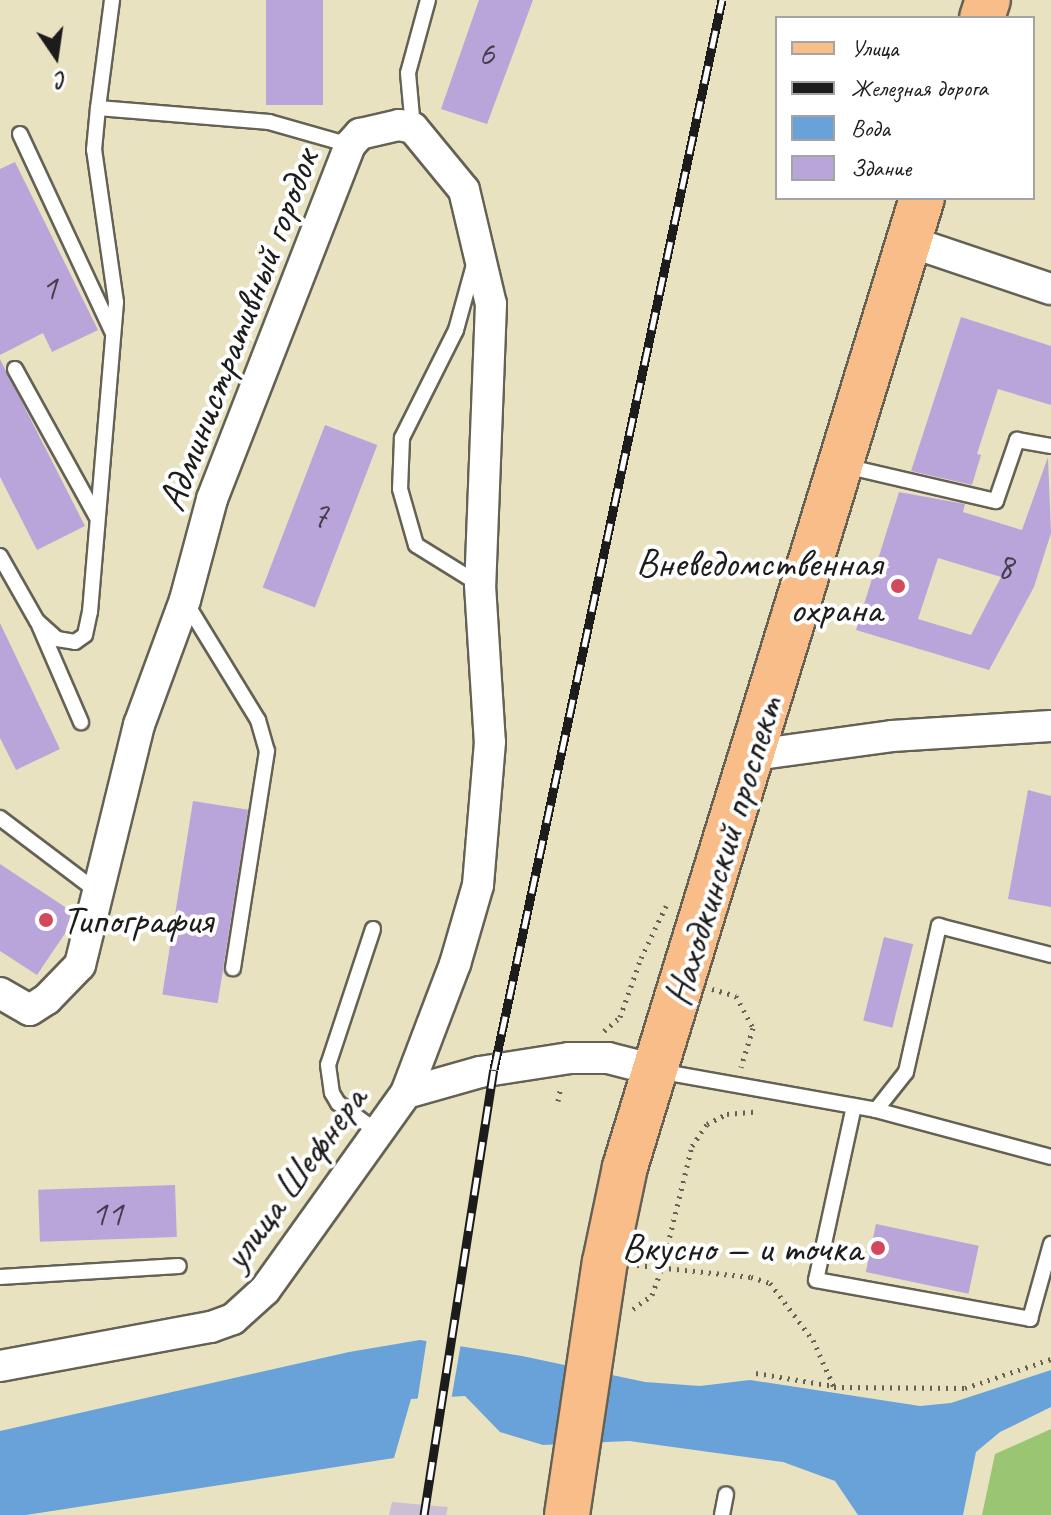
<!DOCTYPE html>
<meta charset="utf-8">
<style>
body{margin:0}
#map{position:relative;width:1051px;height:1515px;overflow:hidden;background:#e9e2c0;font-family:Caveat,sans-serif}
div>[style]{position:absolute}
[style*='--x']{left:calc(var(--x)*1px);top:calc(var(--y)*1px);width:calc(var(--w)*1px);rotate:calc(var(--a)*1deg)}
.industrial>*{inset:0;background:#ccbfd4}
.green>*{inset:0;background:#9ac572}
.water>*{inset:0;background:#69a2d9}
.pier>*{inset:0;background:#e9e2c0}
.building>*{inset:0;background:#baa5da;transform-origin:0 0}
.path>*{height:5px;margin-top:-2.5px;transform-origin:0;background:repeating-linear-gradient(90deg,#646155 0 2px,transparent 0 8px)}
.roads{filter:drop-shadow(2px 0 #646155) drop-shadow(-2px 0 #646155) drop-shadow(0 2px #646155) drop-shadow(0 -2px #646155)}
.lane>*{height:14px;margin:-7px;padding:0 7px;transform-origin:7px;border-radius:7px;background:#fff}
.street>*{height:30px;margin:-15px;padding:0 15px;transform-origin:15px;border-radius:15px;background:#fff}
.primary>*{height:44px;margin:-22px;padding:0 22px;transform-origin:22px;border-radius:22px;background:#f8bd88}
.rail>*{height:9px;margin-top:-4.5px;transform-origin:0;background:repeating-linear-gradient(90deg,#fff 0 18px,#1c1c1c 0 36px);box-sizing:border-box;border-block:2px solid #1c1c1c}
.dots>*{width:22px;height:22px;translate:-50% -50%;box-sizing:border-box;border:4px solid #fff;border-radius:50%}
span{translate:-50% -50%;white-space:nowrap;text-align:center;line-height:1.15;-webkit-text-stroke:8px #fff;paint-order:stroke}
.number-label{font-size:36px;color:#443e4c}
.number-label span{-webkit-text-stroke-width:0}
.street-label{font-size:40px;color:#1c1c1c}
.poi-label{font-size:40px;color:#1c1c1c}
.right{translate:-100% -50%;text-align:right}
.left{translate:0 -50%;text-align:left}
.legend{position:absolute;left:775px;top:16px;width:260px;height:184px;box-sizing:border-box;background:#fff;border:2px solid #a4a4a4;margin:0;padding:10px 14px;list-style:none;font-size:24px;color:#1c1c1c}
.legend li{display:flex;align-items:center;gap:16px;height:40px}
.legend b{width:40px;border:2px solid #a4a4a4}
.north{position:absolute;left:16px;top:16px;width:80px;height:80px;-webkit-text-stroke:6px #fff;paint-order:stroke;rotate:167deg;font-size:22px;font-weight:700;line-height:32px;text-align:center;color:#1c1c1c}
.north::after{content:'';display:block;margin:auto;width:28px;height:36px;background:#1c1c1c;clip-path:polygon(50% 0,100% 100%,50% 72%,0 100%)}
</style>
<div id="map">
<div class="industrial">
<i style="clip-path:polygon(392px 1502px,448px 1507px,446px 1515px,389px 1515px)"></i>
</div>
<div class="green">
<i style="clip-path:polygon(1051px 1429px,1051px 1515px,982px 1515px,995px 1454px)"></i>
</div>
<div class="water">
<i style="clip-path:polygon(420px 1340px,522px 1356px,645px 1382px,700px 1386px,750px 1380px,920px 1406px,951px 1403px,1051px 1370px,1051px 1407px,1000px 1432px,976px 1452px,963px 1515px,858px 1515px,835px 1481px,783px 1462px,629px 1441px,543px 1445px,500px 1432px,465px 1396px,411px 1399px,394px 1458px,26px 1515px,0 1515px,0 1431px,349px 1352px)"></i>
</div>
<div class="pier">
<i style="clip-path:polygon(427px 1338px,461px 1343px,451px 1401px,417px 1403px)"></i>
</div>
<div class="building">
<i style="left:266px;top:0;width:57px;height:105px"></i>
<i style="clip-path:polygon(479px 0,533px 0,487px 124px,441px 109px)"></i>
<i style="clip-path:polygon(15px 162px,98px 330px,52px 352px,43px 333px,0 355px,0 169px)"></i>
<i style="clip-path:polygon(961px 317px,1051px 346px,1051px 405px,998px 389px,977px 454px,981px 455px,972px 485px,911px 471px)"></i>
<i style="clip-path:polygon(0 359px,85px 526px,37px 550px,0 477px)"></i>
<i style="left:325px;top:425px;width:56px;height:174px;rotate:21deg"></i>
<i style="clip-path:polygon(evenodd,1048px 457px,1051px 533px,1034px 587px,989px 670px,856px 630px,899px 492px,965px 504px,963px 512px,1022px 530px,1048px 457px,938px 558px,1001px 577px,971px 635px,918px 619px,938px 558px)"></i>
<i style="clip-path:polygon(0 623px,60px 749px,16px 770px,0 738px)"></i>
<i style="clip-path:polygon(1028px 790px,1051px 796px,1051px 907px,1008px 899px)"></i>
<i style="left:193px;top:801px;width:56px;height:196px;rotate:9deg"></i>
<i style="clip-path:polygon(0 864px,74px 913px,72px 923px,37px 975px,0 951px)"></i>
<i style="left:884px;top:937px;width:30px;height:86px;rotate:14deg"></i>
<i style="left:175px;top:1185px;width:52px;height:137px;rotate:88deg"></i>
<i style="left:876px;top:1224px;width:105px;height:49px;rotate:12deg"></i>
</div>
<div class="path">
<i style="--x:712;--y:989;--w:25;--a:16"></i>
<i style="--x:736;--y:996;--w:36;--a:62"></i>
<i style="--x:753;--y:1028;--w:41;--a:107.1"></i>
<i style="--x:604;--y:1031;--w:21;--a:-41"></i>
<i style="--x:620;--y:1017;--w:63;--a:-70.4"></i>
<i style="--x:641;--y:958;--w:58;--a:-64.3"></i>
<i style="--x:558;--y:1101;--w:15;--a:-79"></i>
<i style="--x:637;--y:1265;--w:115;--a:6"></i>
<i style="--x:751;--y:1277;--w:20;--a:18"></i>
<i style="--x:770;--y:1283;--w:71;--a:53"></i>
<i style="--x:813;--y:1340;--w:51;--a:65.9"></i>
<i style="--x:834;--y:1387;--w:131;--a:0.4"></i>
<i style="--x:965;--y:1388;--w:91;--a:-18.6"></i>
<i style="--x:633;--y:1309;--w:24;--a:-36"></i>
<i style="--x:652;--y:1295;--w:29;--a:-70"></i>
<i style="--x:662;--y:1268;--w:126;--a:-76.2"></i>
<i style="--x:692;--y:1146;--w:27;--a:-56"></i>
<i style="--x:707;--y:1124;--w:22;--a:-27"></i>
<i style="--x:727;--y:1114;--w:32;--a:-5"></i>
<i style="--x:756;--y:1373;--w:79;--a:9.5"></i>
</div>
<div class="roads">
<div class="lane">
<i style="--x:98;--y:108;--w:109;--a:-82.6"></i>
<i style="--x:413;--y:128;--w:55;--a:-95.2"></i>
<i style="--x:408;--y:73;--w:76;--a:-74.7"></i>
<i style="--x:20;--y:134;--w:220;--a:65"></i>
<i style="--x:475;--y:261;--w:72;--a:105.4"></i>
<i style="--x:456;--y:330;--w:121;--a:116.6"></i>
<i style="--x:402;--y:438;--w:51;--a:92.2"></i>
<i style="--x:400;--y:489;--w:58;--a:74.1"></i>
<i style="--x:416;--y:545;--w:74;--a:31.8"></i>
<i style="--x:15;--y:369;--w:168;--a:61.1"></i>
<i style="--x:845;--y:466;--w:155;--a:13.1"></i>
<i style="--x:996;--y:501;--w:65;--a:-71"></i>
<i style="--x:1017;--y:440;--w:35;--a:10"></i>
<i style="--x:0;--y:556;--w:75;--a:60.4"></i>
<i style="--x:37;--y:621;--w:27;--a:42"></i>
<i style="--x:57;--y:639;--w:18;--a:9"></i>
<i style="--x:75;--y:642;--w:12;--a:-35"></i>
<i style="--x:85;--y:635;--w:24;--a:-78"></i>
<i style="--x:90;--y:612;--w:311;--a:-85.2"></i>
<i style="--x:116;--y:302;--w:154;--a:-98.2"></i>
<i style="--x:94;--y:150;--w:42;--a:-84.6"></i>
<i style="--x:98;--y:108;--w:172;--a:4.7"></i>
<i style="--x:269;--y:122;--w:84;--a:15.9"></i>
<i style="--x:185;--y:601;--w:140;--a:58.5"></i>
<i style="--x:258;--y:720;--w:32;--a:74"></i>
<i style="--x:267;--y:751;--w:220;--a:98.9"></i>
<i style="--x:39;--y:625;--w:106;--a:66.6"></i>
<i style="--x:0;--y:818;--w:124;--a:37.1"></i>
<i style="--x:373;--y:929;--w:143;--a:108.3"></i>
<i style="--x:328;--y:1065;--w:28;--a:82"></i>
<i style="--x:332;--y:1093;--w:12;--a:59"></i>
<i style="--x:338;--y:1103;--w:51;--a:36.2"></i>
<i style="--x:658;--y:1071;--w:221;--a:10.1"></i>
<i style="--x:876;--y:1110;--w:48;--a:-51.7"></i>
<i style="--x:906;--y:1072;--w:150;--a:-77.3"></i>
<i style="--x:939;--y:926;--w:116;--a:14.5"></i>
<i style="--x:854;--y:1106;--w:178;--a:102.3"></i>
<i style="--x:816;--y:1280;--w:218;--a:10.3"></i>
<i style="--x:1030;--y:1319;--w:78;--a:-74.4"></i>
<i style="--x:876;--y:1110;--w:181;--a:15"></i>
<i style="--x:0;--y:1277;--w:179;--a:-3.5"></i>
<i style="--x:722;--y:1515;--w:21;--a:-79"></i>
</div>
<div class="street">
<i style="--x:908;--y:241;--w:151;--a:18.6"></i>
<i style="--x:754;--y:755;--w:139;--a:-7.8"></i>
<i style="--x:892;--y:736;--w:159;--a:-3.6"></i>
<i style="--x:0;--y:993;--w:34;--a:30"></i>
<i style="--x:30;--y:1010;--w:20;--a:-33"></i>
<i style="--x:47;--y:999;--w:47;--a:-45.9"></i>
<i style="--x:80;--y:965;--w:247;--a:-76.2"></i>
<i style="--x:139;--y:725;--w:133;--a:-69.8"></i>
<i style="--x:185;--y:600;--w:105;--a:-75"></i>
<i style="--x:212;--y:499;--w:380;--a:-68.7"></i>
<i style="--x:350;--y:145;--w:15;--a:-48"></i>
<i style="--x:360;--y:134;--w:40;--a:-13"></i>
<i style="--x:399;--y:125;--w:14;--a:12"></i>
<i style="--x:413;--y:128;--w:80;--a:50.6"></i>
<i style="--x:464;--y:190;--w:117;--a:76.7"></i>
<i style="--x:491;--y:304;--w:281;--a:92.2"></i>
<i style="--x:480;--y:585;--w:157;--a:86.4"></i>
<i style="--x:490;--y:742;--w:144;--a:94.8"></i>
<i style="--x:478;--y:885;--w:82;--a:106.2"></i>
<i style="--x:455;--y:964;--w:138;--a:110.8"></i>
<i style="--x:0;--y:1366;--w:215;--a:-10.5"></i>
<i style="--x:211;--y:1327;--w:23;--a:-20"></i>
<i style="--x:233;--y:1319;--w:43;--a:-42.2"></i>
<i style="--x:265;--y:1290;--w:242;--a:-54.4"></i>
<i style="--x:406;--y:1093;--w:77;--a:-15.8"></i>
<i style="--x:480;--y:1072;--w:90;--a:-8.9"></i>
<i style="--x:569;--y:1058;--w:39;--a:0"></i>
<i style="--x:608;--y:1058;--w:49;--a:14.3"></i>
</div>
<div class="primary">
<i style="--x:982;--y:18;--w:19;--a:-72"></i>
<i style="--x:567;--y:1515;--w:256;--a:-81.5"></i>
<i style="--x:605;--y:1262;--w:97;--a:-78.1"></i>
<i style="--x:625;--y:1167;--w:1013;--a:-72.96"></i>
</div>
</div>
<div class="rail">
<i style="--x:424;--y:1515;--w:451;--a:-81.1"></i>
<i style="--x:494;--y:1069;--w:1093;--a:-77.96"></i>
</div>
<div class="dots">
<i style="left:898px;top:586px;background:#d1495b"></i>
<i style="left:46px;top:920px;background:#d1495b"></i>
<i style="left:878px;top:1248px;background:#d1495b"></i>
</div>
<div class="number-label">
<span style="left:486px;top:54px">6</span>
<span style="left:49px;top:288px">1</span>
<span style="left:320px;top:516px">7</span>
<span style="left:1005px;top:567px">8</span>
<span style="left:107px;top:1214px">11</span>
</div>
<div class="street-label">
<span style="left:238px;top:330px;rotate:-69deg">Административный городок</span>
<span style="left:723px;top:851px;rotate:-73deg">Находкинский проспект</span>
<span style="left:294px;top:1178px;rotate:-54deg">улица Шефнера</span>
</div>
<div class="poi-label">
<span class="right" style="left:882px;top:586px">Вневедомственная<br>охрана</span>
<span class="left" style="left:62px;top:920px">Типография</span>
<span class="right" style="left:862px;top:1248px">Вкусно — и точка</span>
</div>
<ul class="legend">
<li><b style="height:10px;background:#f8bd88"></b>Улица</li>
<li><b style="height:10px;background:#1c1c1c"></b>Железная дорога</li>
<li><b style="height:22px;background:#69a2d9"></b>Вода</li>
<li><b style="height:22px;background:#baa5da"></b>Здание</li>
</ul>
<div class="north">С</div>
</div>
